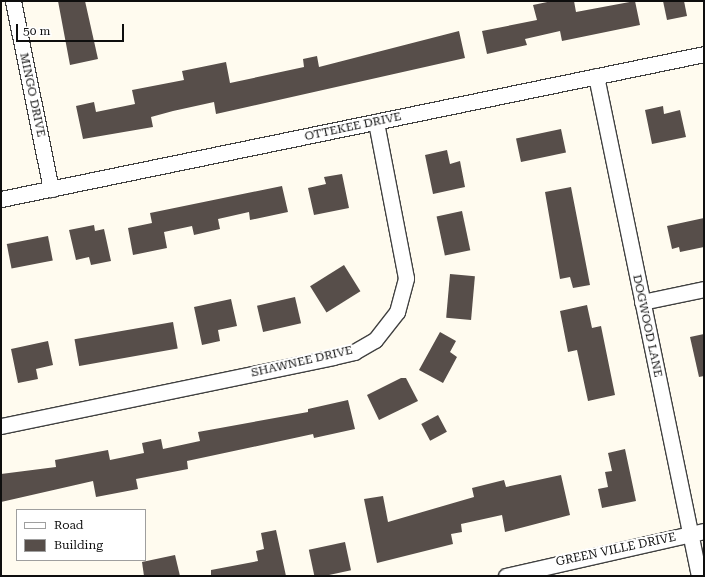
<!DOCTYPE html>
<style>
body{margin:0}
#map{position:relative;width:705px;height:577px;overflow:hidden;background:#fffbef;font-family:"Roboto Serif",serif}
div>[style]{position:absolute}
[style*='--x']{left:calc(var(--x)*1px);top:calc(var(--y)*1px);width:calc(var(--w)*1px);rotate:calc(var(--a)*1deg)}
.building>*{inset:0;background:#574e4a;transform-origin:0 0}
.roads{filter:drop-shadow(1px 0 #414141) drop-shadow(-1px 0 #414141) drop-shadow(0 1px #414141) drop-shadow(0 -1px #414141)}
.street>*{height:15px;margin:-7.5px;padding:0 7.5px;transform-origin:7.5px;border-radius:7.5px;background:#fff}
span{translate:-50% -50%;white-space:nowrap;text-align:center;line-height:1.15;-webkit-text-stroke:4px #fff;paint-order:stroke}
.street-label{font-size:12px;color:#0e0e0e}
.frame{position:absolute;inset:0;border:2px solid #0e0e0e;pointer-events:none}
.legend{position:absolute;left:16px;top:509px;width:130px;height:52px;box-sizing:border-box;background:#fff;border:1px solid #9f9f9f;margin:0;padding:5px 7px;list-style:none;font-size:12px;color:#0e0e0e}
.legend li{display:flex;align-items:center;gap:8px;height:20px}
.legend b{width:20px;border:1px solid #9f9f9f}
.scale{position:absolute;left:16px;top:24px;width:108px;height:18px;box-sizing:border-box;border:2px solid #0e0e0e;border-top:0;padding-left:5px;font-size:12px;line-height:14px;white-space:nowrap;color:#0e0e0e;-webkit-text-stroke:3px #fff;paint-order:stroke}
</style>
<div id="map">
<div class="building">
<i style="clip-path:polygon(58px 1px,85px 1px,98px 59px,70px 65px)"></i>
<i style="clip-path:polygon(552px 1px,574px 1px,576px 12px,635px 1px,640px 25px,562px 41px,560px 31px,525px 39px,527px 45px,487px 54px,482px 31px,537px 20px,533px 5px)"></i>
<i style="clip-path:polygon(663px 1px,684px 1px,687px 16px,667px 20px)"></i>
<i style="clip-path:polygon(459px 31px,465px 58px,216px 114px,214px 102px,173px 111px,151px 117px,153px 127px,83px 139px,76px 106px,94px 102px,96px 112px,135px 104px,132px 90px,184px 80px,182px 71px,226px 62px,230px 83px,304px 67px,303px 59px,317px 56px,319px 67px)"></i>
<i style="clip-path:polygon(663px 106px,664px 114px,680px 110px,686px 137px,652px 144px,645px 110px)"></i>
<i style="left:561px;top:129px;width:24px;height:46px;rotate:78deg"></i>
<i style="clip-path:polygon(447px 150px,450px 164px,460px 161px,465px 187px,433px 194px,425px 155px)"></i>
<i style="clip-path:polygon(342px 174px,349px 208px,314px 215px,308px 188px,326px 184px,324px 177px)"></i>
<i style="clip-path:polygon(282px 186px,288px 212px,250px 220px,249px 212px,218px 219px,220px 229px,194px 235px,192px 226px,164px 232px,167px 248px,133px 255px,128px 228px,152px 223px,150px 213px)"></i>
<i style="clip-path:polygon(571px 187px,590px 285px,573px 288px,570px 277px,560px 279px,545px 192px)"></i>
<i style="left:462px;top:211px;width:40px;height:26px;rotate:78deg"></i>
<i style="clip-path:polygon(704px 218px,704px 247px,680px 252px,679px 247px,672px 249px,667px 226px)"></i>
<i style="clip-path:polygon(94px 225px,95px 231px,104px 229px,111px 261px,91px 265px,89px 257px,76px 260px,69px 230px)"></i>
<i style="left:48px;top:236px;width:25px;height:42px;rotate:79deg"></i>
<i style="left:344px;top:265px;width:31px;height:40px;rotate:58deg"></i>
<i style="left:450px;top:274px;width:25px;height:44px;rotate:5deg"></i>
<i style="left:295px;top:297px;width:27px;height:39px;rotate:77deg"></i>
<i style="clip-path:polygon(231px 299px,237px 326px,218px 330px,220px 341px,202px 345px,194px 307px)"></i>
<i style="clip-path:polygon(587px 305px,592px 328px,601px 326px,615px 395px,588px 401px,577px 350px,568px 352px,560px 311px)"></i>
<i style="left:173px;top:322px;width:27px;height:100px;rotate:80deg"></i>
<i style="clip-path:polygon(440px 332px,456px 341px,450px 352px,457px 357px,443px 383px,419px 370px)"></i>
<i style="clip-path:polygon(704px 334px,704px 376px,699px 377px,690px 337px)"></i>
<i style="clip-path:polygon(48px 341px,53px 365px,36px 369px,38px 379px,18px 383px,11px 349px)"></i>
<i style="clip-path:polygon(401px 378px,406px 378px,418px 401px,379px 420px,367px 395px)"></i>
<i style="clip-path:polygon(348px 400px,355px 429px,314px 438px,313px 434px,187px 461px,188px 469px,136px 479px,138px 489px,96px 497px,93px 481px,1px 502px,1px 474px,56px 467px,55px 460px,108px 450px,110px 460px,144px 453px,142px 443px,161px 439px,163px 449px,200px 441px,198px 432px,308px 412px,308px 409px)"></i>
<i style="left:438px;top:415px;width:19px;height:19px;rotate:62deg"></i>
<i style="clip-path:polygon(625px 449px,636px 501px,602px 508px,598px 489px,608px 487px,605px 472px,612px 471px,608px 453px)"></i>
<i style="clip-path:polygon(561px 475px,570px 515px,505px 532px,502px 515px,461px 524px,462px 532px,451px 534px,453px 544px,377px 563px,364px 499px,383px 496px,388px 522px,474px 497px,472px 488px,504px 480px,506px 487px)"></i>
<i style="clip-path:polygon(276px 530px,286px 576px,211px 576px,211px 570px,258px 561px,256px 551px,264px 549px,261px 533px)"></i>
<i style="left:345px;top:542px;width:29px;height:37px;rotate:78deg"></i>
<i style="clip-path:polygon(175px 555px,180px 576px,144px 576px,142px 562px)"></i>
</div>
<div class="roads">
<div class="street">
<i style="--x:13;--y:1;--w:192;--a:78.6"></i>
<i style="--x:596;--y:76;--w:510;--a:78.36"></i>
<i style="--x:1;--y:199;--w:718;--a:-11.65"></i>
<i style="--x:642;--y:302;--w:63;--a:-11.8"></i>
<i style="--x:1;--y:426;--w:339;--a:-11.7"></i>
<i style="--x:333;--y:357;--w:22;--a:-13"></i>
<i style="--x:354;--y:352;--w:24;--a:-30"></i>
<i style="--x:375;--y:340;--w:36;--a:-52"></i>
<i style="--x:397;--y:312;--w:35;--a:-75"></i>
<i style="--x:406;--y:278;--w:159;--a:-100.9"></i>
<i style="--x:506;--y:576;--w:203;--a:-12.8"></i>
</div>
</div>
<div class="street-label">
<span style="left:32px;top:95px;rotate:78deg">MINGO DRIVE</span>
<span style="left:353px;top:127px;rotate:-12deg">OTTEKEE DRIVE</span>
<span style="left:647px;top:326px;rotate:78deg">DOGWOOD LANE</span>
<span style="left:302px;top:362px;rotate:-13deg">SHAWNEE DRIVE</span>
<span style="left:616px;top:550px;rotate:-12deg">GREEN VILLE DRIVE</span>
</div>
<div class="frame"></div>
<ul class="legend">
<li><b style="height:5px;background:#fff"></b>Road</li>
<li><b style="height:11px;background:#574e4a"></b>Building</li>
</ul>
<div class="scale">50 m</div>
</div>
